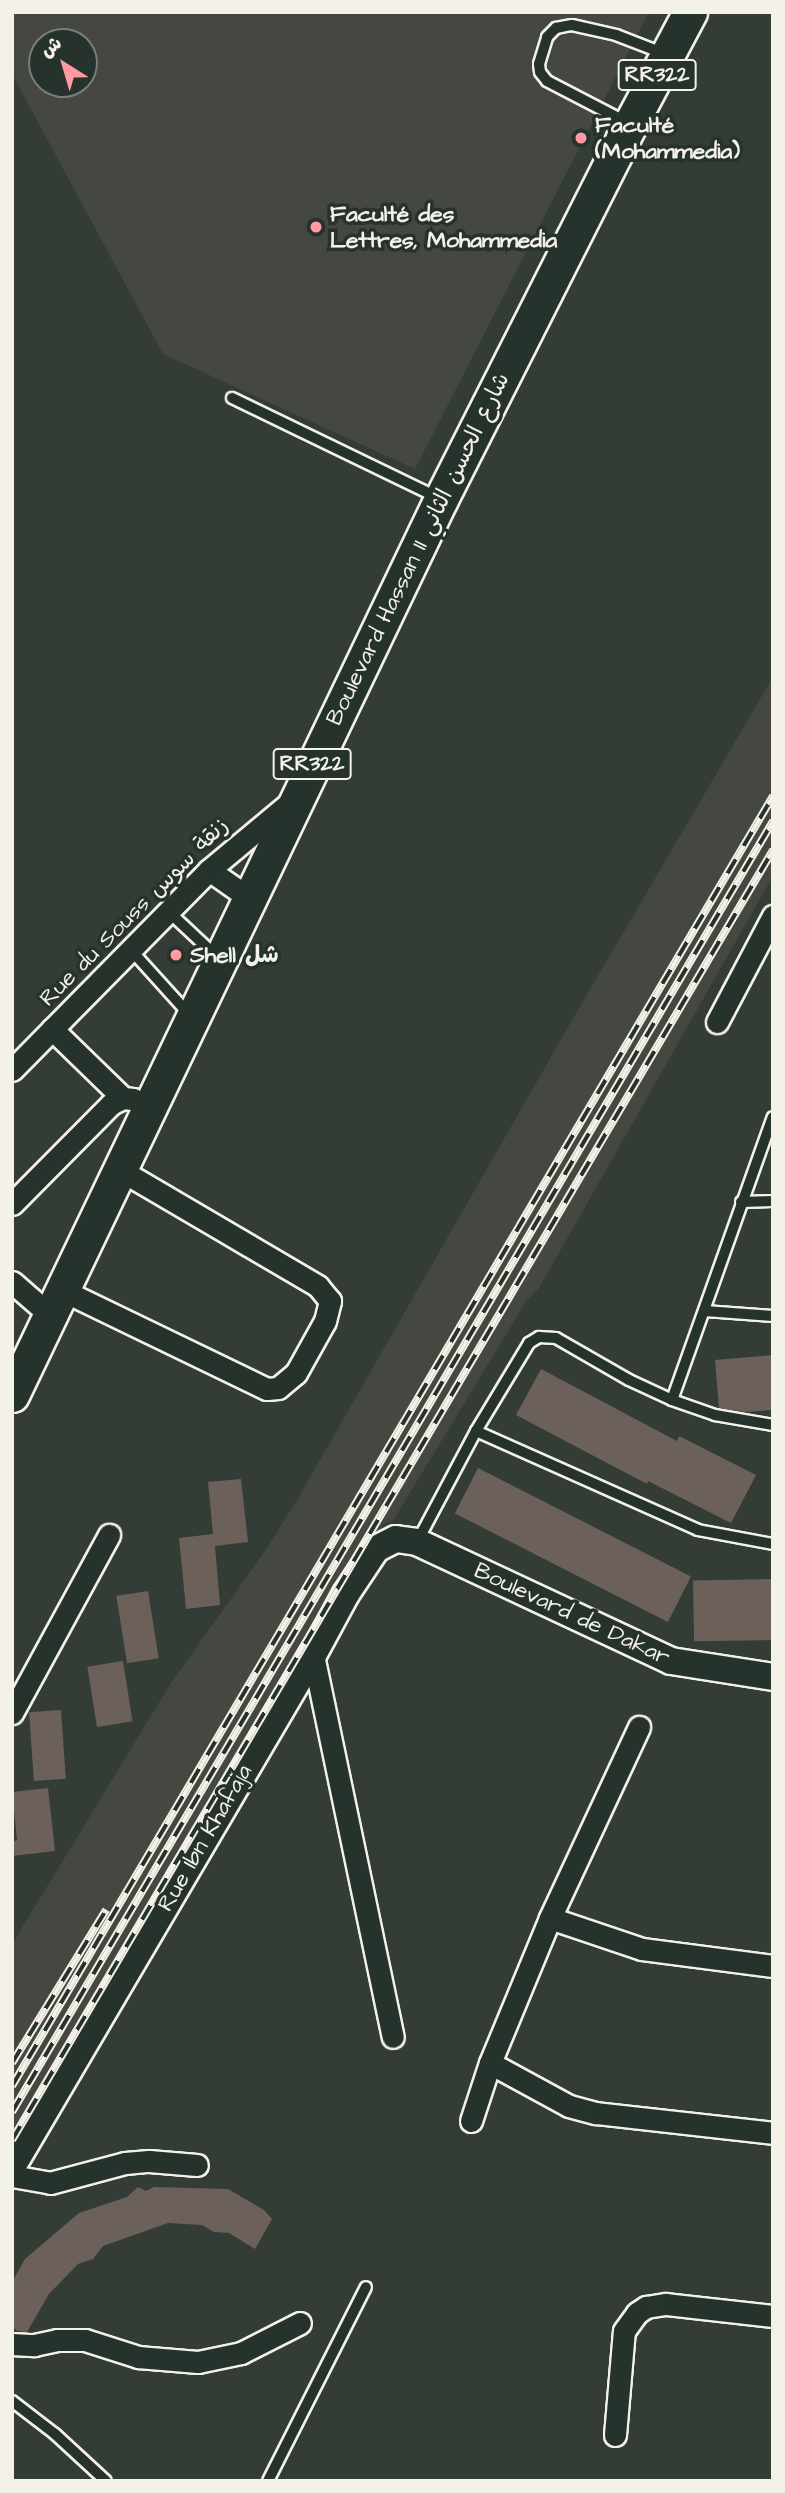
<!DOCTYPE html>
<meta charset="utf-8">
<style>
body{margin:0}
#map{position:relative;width:785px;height:2493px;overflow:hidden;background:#343c36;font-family:"Architects Daughter","Playpen Sans Arabic",sans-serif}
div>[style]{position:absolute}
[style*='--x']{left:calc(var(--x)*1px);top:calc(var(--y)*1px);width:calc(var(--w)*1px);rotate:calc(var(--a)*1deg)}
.built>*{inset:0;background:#454741}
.building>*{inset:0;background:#6c605b;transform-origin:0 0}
.roads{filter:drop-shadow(2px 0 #f4f1e8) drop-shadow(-2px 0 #f4f1e8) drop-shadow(0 2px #f4f1e8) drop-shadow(0 -2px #f4f1e8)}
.service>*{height:10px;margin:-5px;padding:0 5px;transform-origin:5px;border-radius:5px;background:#26332d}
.minor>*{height:21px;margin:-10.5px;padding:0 10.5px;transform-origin:10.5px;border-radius:10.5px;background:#26332d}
.tertiary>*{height:26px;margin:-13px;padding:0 13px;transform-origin:13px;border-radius:13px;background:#26332d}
.primary>*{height:33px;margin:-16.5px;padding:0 16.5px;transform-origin:16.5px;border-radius:16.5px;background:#26332d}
.rail>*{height:8px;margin-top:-4px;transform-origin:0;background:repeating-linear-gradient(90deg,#26332d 0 16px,#f4f1e8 0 32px);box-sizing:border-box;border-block:2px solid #f4f1e8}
.dots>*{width:19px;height:19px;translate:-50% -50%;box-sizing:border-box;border:4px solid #26332d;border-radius:50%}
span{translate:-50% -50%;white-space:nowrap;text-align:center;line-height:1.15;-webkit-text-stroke:7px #26332d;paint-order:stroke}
.shield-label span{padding:2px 5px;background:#26332d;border:2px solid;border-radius:5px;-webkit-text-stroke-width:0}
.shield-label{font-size:21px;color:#f4f1e8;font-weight:700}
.poi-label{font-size:23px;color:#f4f1e8;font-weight:700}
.left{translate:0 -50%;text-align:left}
.street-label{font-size:23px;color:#f4f1e8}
.frame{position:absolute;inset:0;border:14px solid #f4f1e8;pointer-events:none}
.north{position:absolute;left:28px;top:28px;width:70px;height:70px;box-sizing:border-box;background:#26332d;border:2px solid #787f78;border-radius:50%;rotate:323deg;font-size:19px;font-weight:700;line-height:28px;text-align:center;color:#f4f1e8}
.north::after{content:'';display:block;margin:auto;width:24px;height:32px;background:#ff9aa2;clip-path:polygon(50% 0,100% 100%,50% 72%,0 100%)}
</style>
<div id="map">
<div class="built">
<i style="clip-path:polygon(evenodd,12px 12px,649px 12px,415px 469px,163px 354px,12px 74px,12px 12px,42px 42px,84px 42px,84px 84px,42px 84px,42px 42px)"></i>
<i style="clip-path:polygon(773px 677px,773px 876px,539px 1288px,527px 1300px,394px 1519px,383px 1525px,12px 2153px,12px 1944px,171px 1683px,267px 1548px,297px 1500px,575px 1015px)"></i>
</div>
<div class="building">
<i style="clip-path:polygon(773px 1355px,773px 1410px,745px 1412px,719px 1408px,715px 1360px)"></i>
<i style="clip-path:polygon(541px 1369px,677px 1441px,679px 1436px,756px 1475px,731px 1523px,648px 1481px,647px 1484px,516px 1415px)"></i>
<i style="left:478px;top:1468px;width:239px;height:51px;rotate:27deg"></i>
<i style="clip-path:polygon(241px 1479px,248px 1542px,215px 1546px,220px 1605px,186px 1609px,179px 1538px,213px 1534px,208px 1482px)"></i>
<i style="left:772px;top:1579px;width:61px;height:79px;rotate:89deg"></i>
<i style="left:148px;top:1591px;width:68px;height:32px;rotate:81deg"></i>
<i style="left:123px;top:1661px;width:61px;height:36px;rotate:81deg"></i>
<i style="left:61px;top:1710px;width:69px;height:32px;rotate:86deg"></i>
<i style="clip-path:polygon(48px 1788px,55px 1851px,12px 1856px,12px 1842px,17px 1840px,12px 1792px)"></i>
<i style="clip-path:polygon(138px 2187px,146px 2191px,154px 2187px,228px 2189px,264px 2210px,272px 2219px,255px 2249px,229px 2233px,214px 2232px,202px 2225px,168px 2223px,103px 2246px,93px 2259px,78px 2264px,49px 2294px,27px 2332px,17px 2331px,12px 2326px,12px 2282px,25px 2259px,79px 2213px,127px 2197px)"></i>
</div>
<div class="roads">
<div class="service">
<i style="--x:626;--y:122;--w:89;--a:-152.6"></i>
<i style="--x:547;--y:81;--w:11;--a:-128"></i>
<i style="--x:540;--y:72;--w:8;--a:-97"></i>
<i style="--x:539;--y:64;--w:28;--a:-73"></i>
<i style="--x:547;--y:37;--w:13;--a:-45"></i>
<i style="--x:556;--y:28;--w:16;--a:-11"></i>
<i style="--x:572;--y:25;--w:45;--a:12.8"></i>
<i style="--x:616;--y:35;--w:53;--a:21.2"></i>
<i style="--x:232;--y:398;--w:228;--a:25.8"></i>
<i style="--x:169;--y:912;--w:64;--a:43.1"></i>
<i style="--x:131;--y:950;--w:85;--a:47.9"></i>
<i style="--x:741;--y:1202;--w:32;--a:-2"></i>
<i style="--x:705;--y:1311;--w:68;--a:4.2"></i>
<i style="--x:672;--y:1400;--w:300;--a:-70.4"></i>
<i style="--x:476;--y:1431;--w:243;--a:24"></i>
<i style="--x:698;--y:1530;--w:76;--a:10.6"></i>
<i style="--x:417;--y:1542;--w:126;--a:-62"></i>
<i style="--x:476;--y:1431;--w:103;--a:-58.9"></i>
<i style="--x:529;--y:1343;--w:12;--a:-31"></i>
<i style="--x:539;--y:1337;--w:17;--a:3"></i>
<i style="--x:556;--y:1338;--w:84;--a:29.9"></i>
<i style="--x:629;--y:1380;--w:47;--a:24.9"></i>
<i style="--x:672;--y:1400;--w:46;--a:19.2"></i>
<i style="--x:715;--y:1415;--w:59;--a:9.8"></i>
<i style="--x:12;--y:2401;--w:54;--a:37.5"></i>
<i style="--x:55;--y:2434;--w:69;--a:42.7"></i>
<i style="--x:268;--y:2481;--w:217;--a:-63.2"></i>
</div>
<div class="minor">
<i style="--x:209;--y:870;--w:49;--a:35"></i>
<i style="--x:717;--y:1022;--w:120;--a:-62.2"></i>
<i style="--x:52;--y:1029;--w:99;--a:44.2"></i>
<i style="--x:12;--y:1070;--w:281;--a:-45.4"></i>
<i style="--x:209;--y:870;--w:109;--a:-39.8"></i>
<i style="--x:12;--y:1204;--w:141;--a:-45.3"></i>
<i style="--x:111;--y:1104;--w:13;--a:-27"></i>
<i style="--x:123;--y:1098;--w:10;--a:6"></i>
<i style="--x:133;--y:1099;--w:19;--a:28"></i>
<i style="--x:12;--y:1282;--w:52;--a:41.1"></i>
<i style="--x:64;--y:1291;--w:225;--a:25.8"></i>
<i style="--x:267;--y:1389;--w:11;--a:-5"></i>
<i style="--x:278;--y:1388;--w:23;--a:-40"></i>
<i style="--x:296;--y:1373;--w:60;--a:-60.9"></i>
<i style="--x:325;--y:1321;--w:21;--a:-76"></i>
<i style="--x:330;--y:1301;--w:19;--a:-129"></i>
<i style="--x:318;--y:1286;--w:229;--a:-149.6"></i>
<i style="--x:313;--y:1655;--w:390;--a:78.2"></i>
<i style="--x:12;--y:1713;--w:203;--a:-61.4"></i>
<i style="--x:550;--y:1918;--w:97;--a:18.6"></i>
<i style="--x:642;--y:1949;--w:132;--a:7.4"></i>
<i style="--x:490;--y:2063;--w:90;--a:28.6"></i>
<i style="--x:569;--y:2106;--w:28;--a:15"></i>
<i style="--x:596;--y:2113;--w:178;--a:6.4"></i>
<i style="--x:471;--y:2121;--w:61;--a:-71.9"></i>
<i style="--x:490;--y:2063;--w:157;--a:-67.5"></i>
<i style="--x:550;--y:1918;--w:211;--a:-65"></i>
<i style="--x:12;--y:2176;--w:39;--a:10"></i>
<i style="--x:50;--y:2183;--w:78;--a:-14.9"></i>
<i style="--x:125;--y:2163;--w:24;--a:-5"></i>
<i style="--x:149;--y:2161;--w:48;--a:4.8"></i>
<i style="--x:12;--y:2344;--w:22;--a:3"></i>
<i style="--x:34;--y:2345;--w:24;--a:-12"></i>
<i style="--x:57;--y:2340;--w:28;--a:0"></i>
<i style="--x:85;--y:2340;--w:56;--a:17.8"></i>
<i style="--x:138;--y:2357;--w:60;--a:4.8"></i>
<i style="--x:198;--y:2362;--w:44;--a:-11.8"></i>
<i style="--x:241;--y:2353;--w:66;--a:-27"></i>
<i style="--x:615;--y:2435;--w:104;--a:-85.1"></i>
<i style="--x:624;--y:2331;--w:22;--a:-54"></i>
<i style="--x:637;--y:2313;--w:11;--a:-34"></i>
<i style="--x:646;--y:2307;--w:20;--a:-9"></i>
<i style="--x:666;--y:2304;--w:108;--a:6.4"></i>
</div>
<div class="tertiary">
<i style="--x:12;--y:2167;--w:594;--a:-59.55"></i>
<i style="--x:313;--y:1655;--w:69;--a:-61.6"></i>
<i style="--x:346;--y:1594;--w:54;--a:-56.3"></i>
<i style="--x:376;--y:1549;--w:22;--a:-27"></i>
<i style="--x:396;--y:1539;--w:21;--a:8"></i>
<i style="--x:417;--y:1542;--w:280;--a:25.1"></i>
<i style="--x:671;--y:1661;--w:103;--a:8.9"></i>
</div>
<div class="primary">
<i style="--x:12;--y:1395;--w:993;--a:-64.42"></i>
<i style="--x:441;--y:499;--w:404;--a:-63.2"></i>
<i style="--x:623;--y:138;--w:143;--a:-62"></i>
</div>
</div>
<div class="rail">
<i style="--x:12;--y:2063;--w:180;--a:-58.4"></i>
<i style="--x:12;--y:2086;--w:1498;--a:-59.46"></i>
<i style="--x:12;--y:2112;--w:1499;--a:-59.48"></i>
<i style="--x:12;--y:2140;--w:1498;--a:-59.46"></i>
</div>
<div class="dots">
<i style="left:581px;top:138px;background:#ff9aa2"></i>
<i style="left:316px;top:227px;background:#ff9aa2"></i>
<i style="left:176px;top:955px;background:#ff9aa2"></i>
</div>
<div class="shield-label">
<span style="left:657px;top:75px">RR322</span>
<span style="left:312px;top:764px">RR322</span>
</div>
<div class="poi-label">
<span class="left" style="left:595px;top:138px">Faculté<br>(Mohammedia)</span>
<span class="left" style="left:330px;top:227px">Faculté des<br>Lettres, Mohammedia</span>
<span class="left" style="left:190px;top:955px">Shell شل</span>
</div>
<div class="street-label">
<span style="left:418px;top:549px;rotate:-64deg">Boulevard Hassan II شارع الحسن الثاني</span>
<span style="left:134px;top:912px;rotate:-45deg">Rue du Souss زنقة سوس</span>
<span style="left:572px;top:1614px;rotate:25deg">Boulevard de Dakar</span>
<span style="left:205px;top:1838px;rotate:-60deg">Rue Ibn Khafaja</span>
</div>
<div class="frame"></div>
<div class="north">ش</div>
</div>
